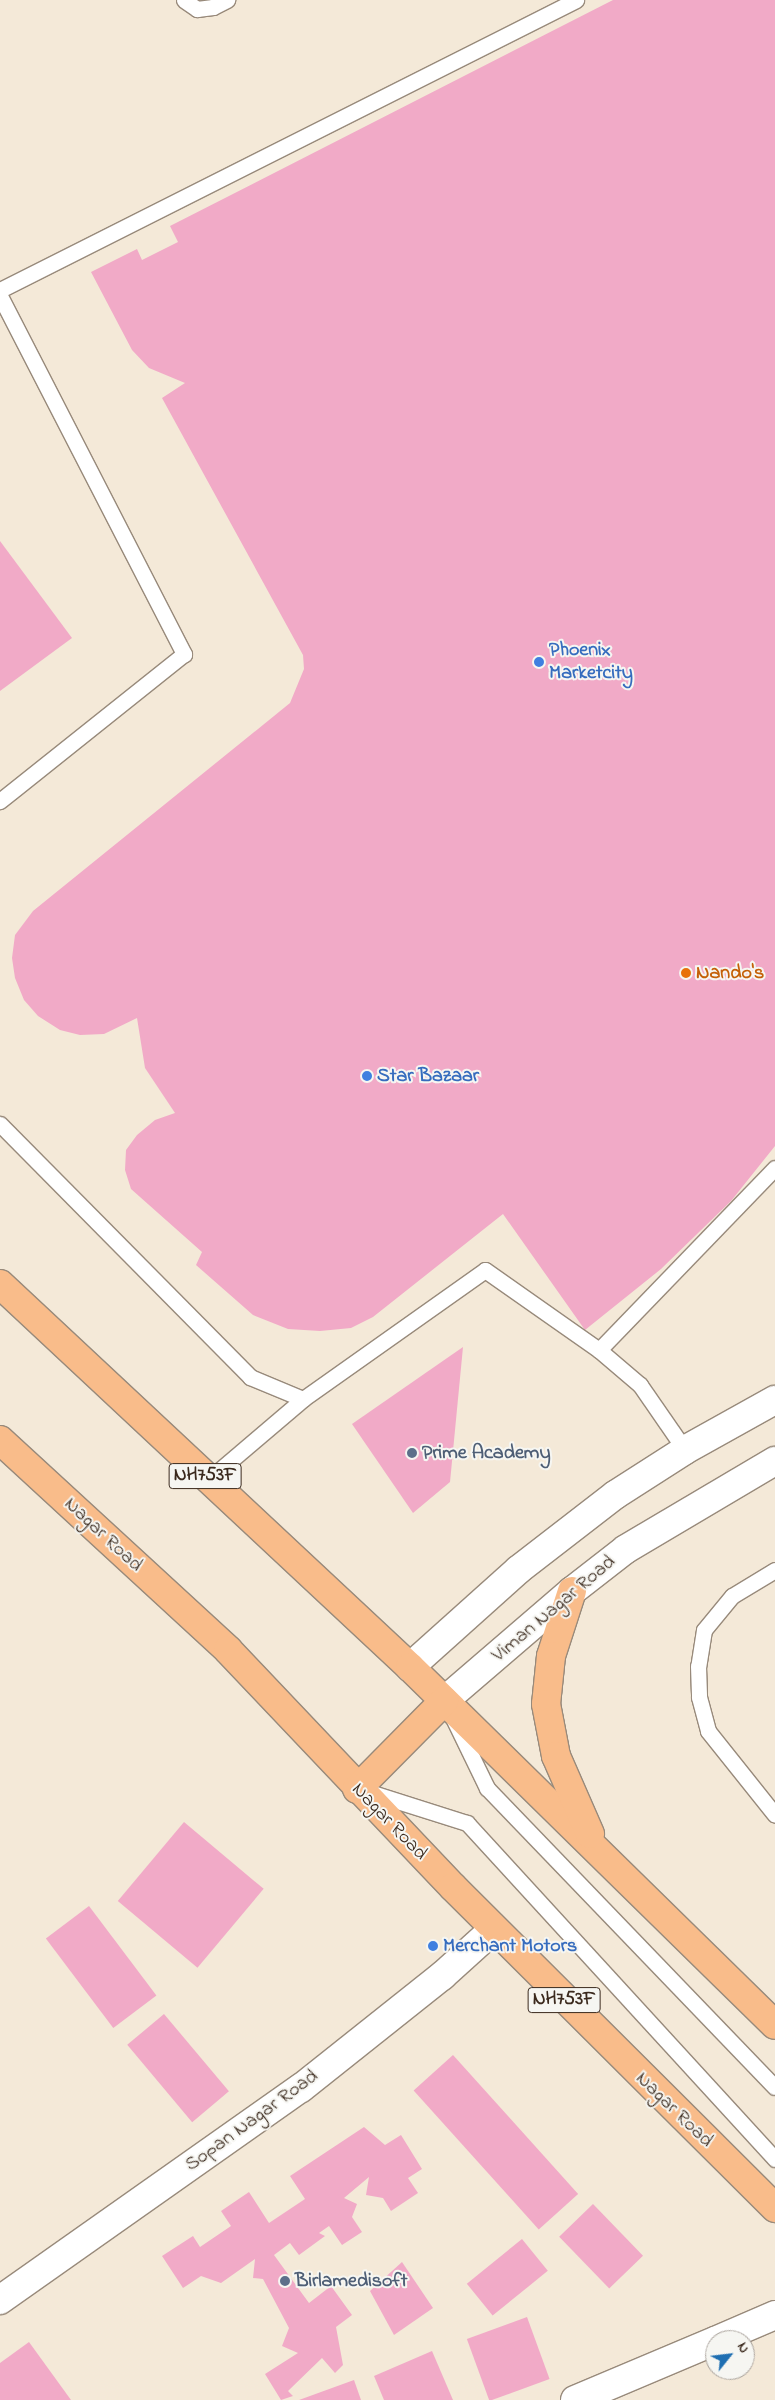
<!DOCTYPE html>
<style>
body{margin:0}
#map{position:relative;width:775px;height:2400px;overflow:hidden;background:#f4e9d8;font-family:"Indie Flower",sans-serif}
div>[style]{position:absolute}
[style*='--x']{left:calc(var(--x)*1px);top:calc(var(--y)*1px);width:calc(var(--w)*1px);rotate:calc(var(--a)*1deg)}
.building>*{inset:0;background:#f1aac7;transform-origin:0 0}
.roads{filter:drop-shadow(1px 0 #988a7b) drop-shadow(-1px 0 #988a7b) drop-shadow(0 1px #988a7b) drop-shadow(0 -1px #988a7b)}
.service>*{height:15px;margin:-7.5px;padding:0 7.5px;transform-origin:7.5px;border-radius:7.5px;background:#fff}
.minor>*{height:28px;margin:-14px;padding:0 14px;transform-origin:14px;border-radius:14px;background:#fff}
.tertiary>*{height:28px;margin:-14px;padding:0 14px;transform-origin:14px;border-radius:14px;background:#fff}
.trunk>*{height:28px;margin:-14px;padding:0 14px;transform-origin:14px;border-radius:14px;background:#f9bc8a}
.dots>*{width:14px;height:14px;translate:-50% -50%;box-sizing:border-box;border:2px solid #f6f6f2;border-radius:50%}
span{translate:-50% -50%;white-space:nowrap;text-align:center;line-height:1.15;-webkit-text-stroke:4px #f6f6f2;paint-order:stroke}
.shield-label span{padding:1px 4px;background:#f6f6f2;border:1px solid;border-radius:4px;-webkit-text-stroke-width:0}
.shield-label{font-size:19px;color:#3b2a1e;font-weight:700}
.shop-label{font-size:20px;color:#366cbe;font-weight:700}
.left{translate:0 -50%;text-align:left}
.food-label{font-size:20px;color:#c56008;font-weight:700}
.service-label{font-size:20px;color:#4e5e75;font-weight:700}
.street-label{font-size:20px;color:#3b2a1e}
.north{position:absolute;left:705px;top:2330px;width:50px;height:50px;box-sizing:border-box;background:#f6f6f2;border:1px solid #aba49d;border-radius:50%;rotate:61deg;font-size:14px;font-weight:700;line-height:20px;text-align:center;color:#3b2a1e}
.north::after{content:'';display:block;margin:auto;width:18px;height:22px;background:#1f6fb2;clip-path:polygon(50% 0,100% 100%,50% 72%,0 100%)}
</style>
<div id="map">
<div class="building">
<i style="clip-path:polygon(613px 0,775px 0,775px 1146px,731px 1201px,661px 1269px,585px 1330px,503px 1214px,373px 1317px,351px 1328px,320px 1331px,288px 1329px,253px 1315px,196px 1265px,202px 1252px,131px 1189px,125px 1170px,126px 1150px,137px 1135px,155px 1120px,175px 1113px,145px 1068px,137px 1018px,104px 1034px,80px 1035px,60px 1030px,38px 1016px,24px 1000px,15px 978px,12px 958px,15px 935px,33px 911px,290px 703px,304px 669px,303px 655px,162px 398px,185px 383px,149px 368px,132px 350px,91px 272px,137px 249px,142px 260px,178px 242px,170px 226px)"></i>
<i style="clip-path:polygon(0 541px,72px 638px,0 691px)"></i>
<i style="clip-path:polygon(463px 1347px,450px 1482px,413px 1513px,352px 1424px)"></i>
<i style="left:184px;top:1822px;width:104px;height:103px;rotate:40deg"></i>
<i style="left:89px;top:1906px;width:112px;height:54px;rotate:53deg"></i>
<i style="left:164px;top:2014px;width:101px;height:48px;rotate:50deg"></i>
<i style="left:453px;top:2055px;width:187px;height:53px;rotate:48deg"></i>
<i style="clip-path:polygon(364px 2127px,385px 2145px,401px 2135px,422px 2169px,408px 2178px,418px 2193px,391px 2211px,383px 2198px,366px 2195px,369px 2177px,344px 2198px,357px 2204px,352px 2217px,362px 2232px,342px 2245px,329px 2226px,319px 2233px,325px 2236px,299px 2255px,290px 2243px,274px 2255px,309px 2303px,331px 2286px,352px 2315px,336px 2327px,343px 2365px,335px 2373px,322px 2358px,288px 2391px,293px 2396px,281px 2400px,265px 2374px,298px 2353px,282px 2346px,289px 2328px,263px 2279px,253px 2278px,255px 2259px,221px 2283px,201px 2276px,183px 2288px,162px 2256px,193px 2236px,200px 2247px,231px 2226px,221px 2211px,249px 2192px,269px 2223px,305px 2199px,290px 2176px)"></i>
<i style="left:593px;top:2204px;width:72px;height:47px;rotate:46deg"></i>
<i style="left:522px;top:2239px;width:41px;height:71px;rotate:51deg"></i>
<i style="clip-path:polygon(402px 2262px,433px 2308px,394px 2335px,370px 2291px)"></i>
<i style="left:527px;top:2317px;width:66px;height:64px;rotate:70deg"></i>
<i style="clip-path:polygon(29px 2342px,71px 2400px,0 2400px,0 2363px)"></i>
<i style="clip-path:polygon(432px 2351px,453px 2400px,384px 2400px,374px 2376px)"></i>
<i style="clip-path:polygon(354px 2380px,361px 2400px,299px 2400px)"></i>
</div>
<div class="roads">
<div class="service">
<i style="--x:184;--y:0;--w:16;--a:35"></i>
<i style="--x:197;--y:9;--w:16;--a:-7"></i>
<i style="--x:213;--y:7;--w:16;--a:-27"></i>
<i style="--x:0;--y:290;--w:645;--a:-26.72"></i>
<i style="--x:0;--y:296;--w:403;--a:62.8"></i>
<i style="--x:184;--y:654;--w:236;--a:141.4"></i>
<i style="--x:0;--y:1124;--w:356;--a:45.3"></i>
<i style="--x:250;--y:1377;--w:57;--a:22.5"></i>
<i style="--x:303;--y:1399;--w:223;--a:-35.3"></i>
<i style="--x:485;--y:1270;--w:139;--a:35.1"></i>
<i style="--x:599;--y:1350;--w:54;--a:40.5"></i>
<i style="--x:640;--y:1385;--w:79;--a:55.3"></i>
<i style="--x:599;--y:1350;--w:253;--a:-46"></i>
<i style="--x:209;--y:1479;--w:123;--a:-40.4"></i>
<i style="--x:775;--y:1570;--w:50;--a:148.8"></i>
<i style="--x:732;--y:1596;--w:44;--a:129.5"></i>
<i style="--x:704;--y:1630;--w:36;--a:99"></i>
<i style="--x:698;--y:1666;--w:31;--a:88"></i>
<i style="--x:699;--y:1697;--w:35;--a:75"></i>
<i style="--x:708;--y:1731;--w:107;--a:51.4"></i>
<i style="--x:454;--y:1720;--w:76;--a:64.1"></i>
<i style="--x:487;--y:1788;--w:415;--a:46.1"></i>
<i style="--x:369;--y:1792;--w:103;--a:17.6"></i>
<i style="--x:467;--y:1823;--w:456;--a:47.5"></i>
</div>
<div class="minor">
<i style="--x:0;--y:2300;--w:368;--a:-35.2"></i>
<i style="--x:301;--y:2088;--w:180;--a:-38.5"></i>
<i style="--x:442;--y:1976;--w:70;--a:-42.1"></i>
<i style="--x:717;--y:2340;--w:63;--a:-23.3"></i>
<i style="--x:575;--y:2400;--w:152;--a:-22.9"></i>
</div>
<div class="tertiary">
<i style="--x:410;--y:1667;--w:145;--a:-41.9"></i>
<i style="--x:518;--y:1570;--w:123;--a:-37.7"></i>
<i style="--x:615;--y:1495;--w:83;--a:-32.7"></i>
<i style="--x:685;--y:1450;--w:103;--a:-29.1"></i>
<i style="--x:444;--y:1701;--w:169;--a:-40.7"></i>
<i style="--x:572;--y:1591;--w:68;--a:-37.9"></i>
<i style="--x:626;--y:1549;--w:173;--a:-30.6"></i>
</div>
<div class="trunk">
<i style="--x:0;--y:1284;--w:561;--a:43.05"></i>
<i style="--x:410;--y:1667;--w:511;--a:44.45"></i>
<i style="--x:0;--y:1440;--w:310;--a:42.6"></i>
<i style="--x:228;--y:1650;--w:327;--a:46.5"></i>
<i style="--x:453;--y:1887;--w:455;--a:44.9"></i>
<i style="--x:572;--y:1591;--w:68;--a:107.9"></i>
<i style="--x:551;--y:1656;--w:48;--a:95.9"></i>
<i style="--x:546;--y:1704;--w:53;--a:79.1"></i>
<i style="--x:556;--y:1756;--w:85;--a:66.4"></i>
<i style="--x:357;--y:1789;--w:124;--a:-45.3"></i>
</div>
</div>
<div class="dots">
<i style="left:539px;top:662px;background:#3f7fe0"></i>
<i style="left:686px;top:973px;background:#e8710a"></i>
<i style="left:367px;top:1076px;background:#3f7fe0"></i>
<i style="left:412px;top:1453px;background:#5c6f8a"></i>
<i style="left:433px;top:1946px;background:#3f7fe0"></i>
<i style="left:285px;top:2281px;background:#5c6f8a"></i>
</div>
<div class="shield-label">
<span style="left:205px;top:1476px">NH753F</span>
<span style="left:564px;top:2000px">NH753F</span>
</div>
<div class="shop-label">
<span class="left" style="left:549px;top:662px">Phoenix<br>Marketcity</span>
<span class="left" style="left:377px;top:1076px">Star Bazaar</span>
<span class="left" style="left:443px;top:1946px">Merchant Motors</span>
</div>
<div class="food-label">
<span class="left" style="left:696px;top:973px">Nando's</span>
</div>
<div class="service-label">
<span class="left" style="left:422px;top:1453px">Prime Academy</span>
<span class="left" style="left:295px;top:2281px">Birlamedisoft</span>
</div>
<div class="street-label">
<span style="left:103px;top:1535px;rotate:43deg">Nagar Road</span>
<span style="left:554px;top:1609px;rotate:-40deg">Viman Nagar Road</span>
<span style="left:389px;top:1822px;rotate:46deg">Nagar Road</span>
<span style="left:674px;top:2110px;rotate:44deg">Nagar Road</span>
<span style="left:252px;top:2121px;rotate:-36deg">Sopan Nagar Road</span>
</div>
<div class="north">N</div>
</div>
